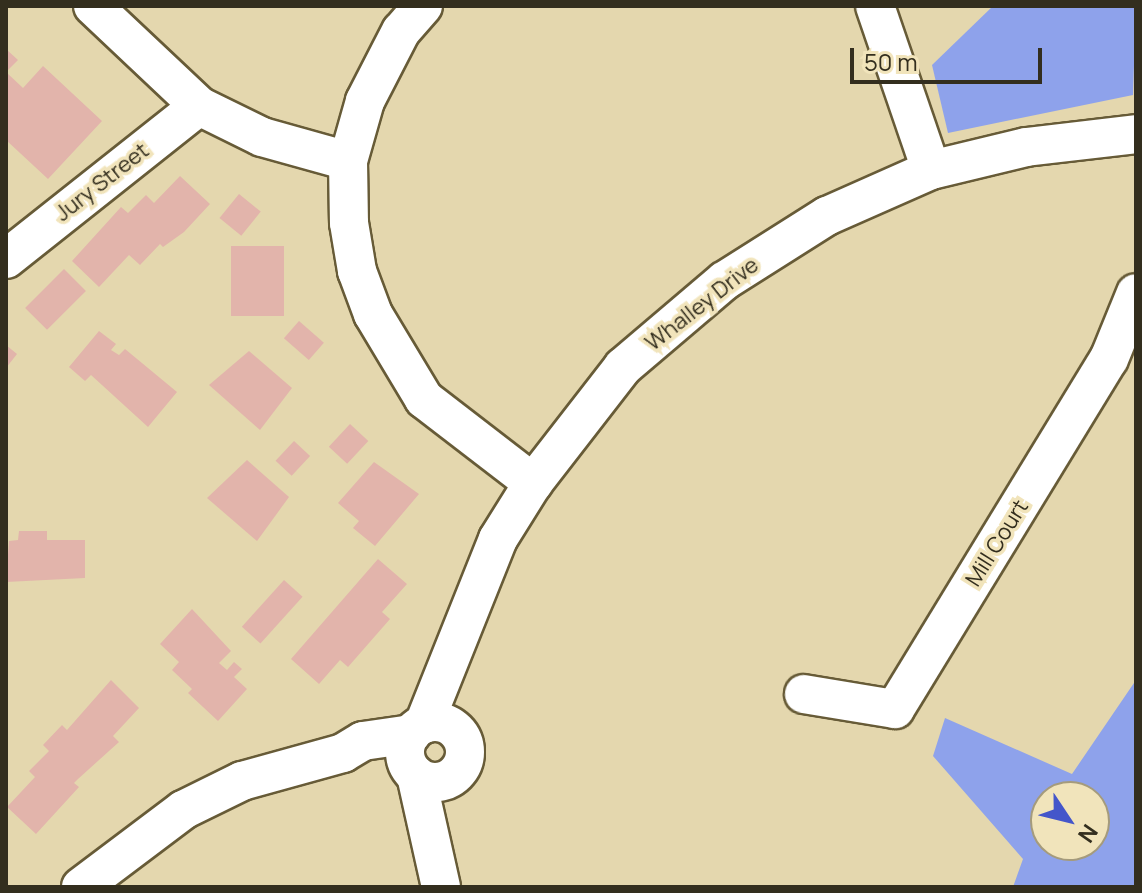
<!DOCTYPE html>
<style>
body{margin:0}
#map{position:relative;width:1142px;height:893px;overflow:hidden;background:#e4d7ae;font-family:Manrope,sans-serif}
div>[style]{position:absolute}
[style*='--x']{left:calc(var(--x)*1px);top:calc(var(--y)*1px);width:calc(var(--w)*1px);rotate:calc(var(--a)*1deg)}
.green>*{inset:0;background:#8ea2eb}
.building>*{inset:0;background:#e2b4ab;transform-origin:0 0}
.roads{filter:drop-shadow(2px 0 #675b37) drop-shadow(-2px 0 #675b37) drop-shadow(0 2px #675b37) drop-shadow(0 -2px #675b37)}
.minor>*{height:38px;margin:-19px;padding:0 19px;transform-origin:19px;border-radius:19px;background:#fff}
.minor>.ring{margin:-19px;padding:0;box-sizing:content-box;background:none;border:38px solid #fff;border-radius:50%}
span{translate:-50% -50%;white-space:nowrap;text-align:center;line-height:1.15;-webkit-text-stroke:7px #f1e4bb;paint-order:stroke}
.street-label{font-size:22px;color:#332e1e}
.frame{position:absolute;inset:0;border:8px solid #332e1e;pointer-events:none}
.north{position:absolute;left:1030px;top:781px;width:80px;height:80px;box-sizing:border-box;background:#f1e4bb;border:2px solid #a59b7c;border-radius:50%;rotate:125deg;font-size:22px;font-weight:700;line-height:32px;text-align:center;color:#332e1e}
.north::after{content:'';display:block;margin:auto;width:28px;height:36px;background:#4456ca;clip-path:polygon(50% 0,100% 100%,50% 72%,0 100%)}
.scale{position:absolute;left:850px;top:48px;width:192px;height:36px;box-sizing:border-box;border:4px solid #332e1e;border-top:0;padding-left:10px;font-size:24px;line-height:28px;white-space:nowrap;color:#332e1e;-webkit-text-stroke:6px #f1e4bb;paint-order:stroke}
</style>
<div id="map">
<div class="green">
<i style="clip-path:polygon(993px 6px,1136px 6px,1133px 95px,948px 133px,932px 65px)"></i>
<i style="clip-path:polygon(evenodd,1136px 680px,1136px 887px,1013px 887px,1023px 859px,933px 756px,945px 718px,1072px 774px,1136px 680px,1046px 797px,1094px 797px,1094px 845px,1046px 845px,1046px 797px)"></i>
</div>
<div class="building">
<i style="clip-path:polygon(6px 49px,18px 60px,6px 72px,23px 88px,43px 66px,102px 121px,48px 179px,6px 140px)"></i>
<i style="clip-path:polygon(180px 176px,210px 204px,184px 232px,163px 247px,160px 244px,140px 265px,129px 255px,99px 287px,72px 261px,121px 207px,128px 213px,146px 195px,154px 203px)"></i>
<i style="left:239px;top:194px;width:28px;height:31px;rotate:39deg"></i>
<i style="left:284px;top:246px;width:70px;height:53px;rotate:90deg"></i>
<i style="left:64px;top:269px;width:31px;height:55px;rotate:45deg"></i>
<i style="left:299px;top:321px;width:33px;height:23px;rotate:41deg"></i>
<i style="clip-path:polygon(99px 331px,116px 344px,111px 350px,119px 355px,125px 349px,177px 392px,148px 427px,91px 375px,85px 381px,69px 367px)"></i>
<i style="clip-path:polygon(6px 345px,17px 354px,6px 368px)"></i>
<i style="clip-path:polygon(249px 351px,292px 388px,260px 430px,209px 385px)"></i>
<i style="left:350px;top:424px;width:25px;height:31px;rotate:43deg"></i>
<i style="left:294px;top:441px;width:22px;height:27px;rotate:43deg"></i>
<i style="clip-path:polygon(247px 460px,289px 497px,257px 541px,207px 498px)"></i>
<i style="clip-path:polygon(374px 462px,419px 494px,375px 546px,353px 528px,359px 521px,338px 503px)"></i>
<i style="clip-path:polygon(19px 531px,47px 531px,47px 540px,85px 540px,85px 578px,6px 582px,9px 541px,18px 540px)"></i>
<i style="clip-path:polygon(378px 559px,407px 584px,382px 612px,390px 619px,348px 667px,340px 660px,319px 684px,291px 659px)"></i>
<i style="left:284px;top:580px;width:25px;height:63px;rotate:42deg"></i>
<i style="clip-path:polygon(192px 609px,231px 651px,219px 663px,227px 670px,234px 662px,242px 669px,234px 677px,247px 689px,218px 721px,188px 693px,192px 689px,172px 670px,179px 662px,160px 644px)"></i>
<i style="clip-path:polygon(111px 680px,139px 708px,113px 736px,119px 742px,78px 779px,74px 783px,79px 787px,36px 834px,7px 807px,35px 777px,29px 771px,49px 751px,43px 745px,62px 725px,67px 730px)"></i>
</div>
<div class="roads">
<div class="minor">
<i style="--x:93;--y:6;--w:146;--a:43.3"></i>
<i style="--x:199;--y:106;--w:70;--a:26.2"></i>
<i style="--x:262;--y:137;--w:89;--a:15.6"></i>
<i style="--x:423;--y:6;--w:33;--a:131"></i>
<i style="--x:401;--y:31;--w:79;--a:117.2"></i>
<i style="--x:365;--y:101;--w:62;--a:105.8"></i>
<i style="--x:348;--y:161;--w:62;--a:89.1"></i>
<i style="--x:349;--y:223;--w:49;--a:80.5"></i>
<i style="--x:357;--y:271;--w:46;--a:69.6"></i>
<i style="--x:373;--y:314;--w:99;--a:59"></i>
<i style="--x:424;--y:399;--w:138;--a:37.6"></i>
<i style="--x:875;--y:6;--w:173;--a:71.1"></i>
<i style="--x:6;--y:259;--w:246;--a:-38.4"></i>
<i style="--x:804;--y:694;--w:92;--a:9.4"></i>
<i style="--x:895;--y:709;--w:410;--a:-58.6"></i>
<i style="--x:1109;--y:359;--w:71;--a:-67.8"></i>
<i class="ring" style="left:405px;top:722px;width:22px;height:22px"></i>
<i style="--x:424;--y:724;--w:199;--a:-68.2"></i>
<i style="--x:498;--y:539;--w:66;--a:-58"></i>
<i style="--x:533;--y:483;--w:147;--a:-52.2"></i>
<i style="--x:623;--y:367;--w:133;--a:-40.4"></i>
<i style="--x:724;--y:281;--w:122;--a:-32.3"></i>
<i style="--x:827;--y:216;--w:114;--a:-23.9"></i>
<i style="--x:931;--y:170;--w:98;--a:-13.6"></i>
<i style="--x:1026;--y:147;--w:111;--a:-6.7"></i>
<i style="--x:416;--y:775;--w:115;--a:77.4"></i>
<i style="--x:81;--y:887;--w:128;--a:-37"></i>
<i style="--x:183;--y:810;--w:66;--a:-26.2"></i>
<i style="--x:242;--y:781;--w:105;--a:-15.5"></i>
<i style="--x:343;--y:753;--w:23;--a:-31"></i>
<i style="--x:363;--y:741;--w:49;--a:-8.3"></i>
</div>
</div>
<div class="street-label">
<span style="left:102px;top:182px;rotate:-38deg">Jury Street</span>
<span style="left:702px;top:304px;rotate:-38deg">Whalley Drive</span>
<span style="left:997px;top:543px;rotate:-58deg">Mill Court</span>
</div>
<div class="frame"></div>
<div class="north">N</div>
<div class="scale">50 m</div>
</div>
